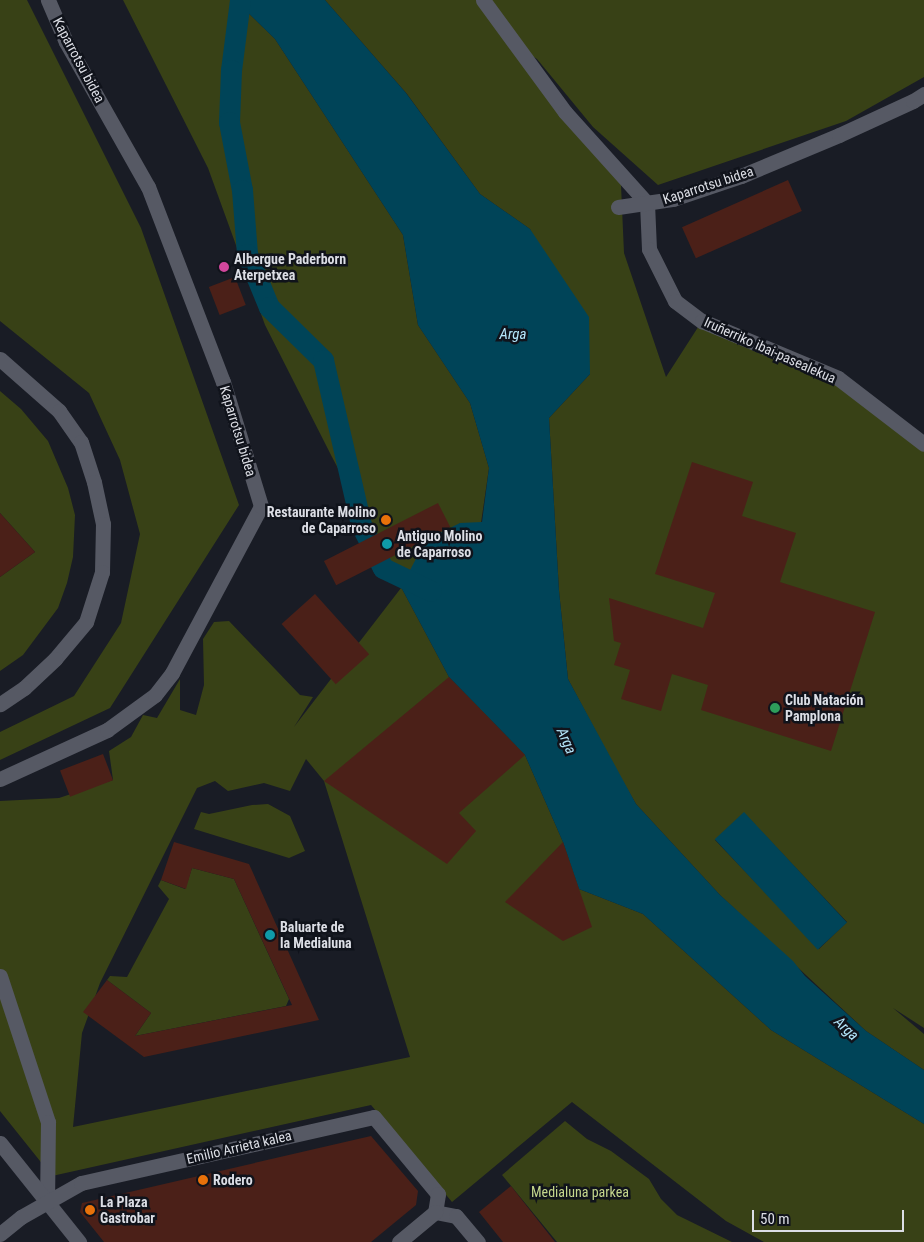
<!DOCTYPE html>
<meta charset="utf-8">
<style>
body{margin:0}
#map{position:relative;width:924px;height:1242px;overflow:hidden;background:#191c25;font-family:"Roboto Condensed",sans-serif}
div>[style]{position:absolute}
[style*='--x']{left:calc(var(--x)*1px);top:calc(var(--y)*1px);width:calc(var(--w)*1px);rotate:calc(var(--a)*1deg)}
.green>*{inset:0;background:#384116}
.water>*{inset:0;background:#004458;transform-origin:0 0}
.canal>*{height:21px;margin:-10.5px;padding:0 10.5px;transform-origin:10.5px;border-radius:10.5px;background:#004458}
.building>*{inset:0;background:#4b2018;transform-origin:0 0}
.street>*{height:15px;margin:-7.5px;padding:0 7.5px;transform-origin:7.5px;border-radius:7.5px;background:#565964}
.secondary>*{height:15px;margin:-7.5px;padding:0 7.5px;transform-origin:7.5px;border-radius:7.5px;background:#565964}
.dots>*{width:14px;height:14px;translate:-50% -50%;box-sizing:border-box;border:2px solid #10131b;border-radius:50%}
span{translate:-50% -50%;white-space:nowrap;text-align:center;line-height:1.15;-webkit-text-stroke:5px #10131b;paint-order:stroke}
.street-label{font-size:14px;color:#dcdee5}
.poi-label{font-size:14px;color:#dcdee5;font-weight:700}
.left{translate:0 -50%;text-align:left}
.right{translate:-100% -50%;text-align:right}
.park-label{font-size:14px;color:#c5d78d}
.water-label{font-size:15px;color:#b4e6fb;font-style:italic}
.scale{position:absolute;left:752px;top:1210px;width:152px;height:22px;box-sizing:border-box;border:2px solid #dcdee5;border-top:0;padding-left:6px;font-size:15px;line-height:18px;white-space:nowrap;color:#dcdee5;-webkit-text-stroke:4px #10131b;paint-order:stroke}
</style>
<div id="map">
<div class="green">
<i style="clip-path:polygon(0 0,27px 0,141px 228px,239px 505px,110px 708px,0 760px,0 732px,74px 696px,121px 623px,140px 534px,120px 460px,89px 393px,0 321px)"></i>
<i style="clip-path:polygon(evenodd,123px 0,235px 0,275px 39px,403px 235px,418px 325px,470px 403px,489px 468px,481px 523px,460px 523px,401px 587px,449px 677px,525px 755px,563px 842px,579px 889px,643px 914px,771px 1030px,924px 1124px,924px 1242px,764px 1242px,726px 1221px,572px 1102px,452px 1202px,371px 1105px,52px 1176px,0 1111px,0 801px,59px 798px,113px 780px,109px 751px,131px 737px,143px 715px,157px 718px,180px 679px,180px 710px,196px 715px,204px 685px,203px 639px,214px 622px,229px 621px,300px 695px,313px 697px,294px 727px,401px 588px,332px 457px,265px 325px,208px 168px,123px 0,306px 759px,324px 781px,410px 1057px,73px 1127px,82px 1033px,100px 983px,197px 788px,215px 781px,228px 791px,264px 783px,290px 791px,306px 759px)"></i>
<i style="clip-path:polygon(evenodd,325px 0,924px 0,924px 77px,846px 121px,658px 185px,593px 127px,537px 59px,505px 38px,621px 185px,624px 253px,666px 377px,702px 321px,838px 378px,924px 441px,924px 1028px,893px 1008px,924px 1034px,924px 1070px,866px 1031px,720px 895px,636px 804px,617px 771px,568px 679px,559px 591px,549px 418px,590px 374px,530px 229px,480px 194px,407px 94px,325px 0,744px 813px,847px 922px,819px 949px,715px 840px,744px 813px)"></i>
<i style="clip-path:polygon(0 391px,21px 409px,48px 441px,68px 488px,75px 515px,73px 557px,67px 583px,58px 608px,23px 655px,0 671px,0 577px,35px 552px,0 513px)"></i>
<i style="clip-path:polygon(268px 804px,290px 816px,305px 851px,289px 858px,194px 829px,201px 812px,209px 814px,252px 805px)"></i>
<i style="clip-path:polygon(192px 868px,234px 879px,289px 999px,286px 1006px,135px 1036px,151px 1013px,107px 980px,110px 976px,127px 977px,169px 899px,158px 886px,161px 880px,185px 889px)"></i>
<i style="clip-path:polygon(565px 1121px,587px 1139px,611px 1151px,649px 1179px,661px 1199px,677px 1215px,732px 1242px,557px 1242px,502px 1175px)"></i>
</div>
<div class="water">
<i style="clip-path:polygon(235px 0,325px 0,406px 93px,480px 194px,530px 229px,589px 317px,590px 374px,549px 418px,559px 591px,568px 679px,636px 804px,720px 895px,793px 961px,805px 976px,866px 1031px,924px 1070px,924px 1124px,771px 1030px,643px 914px,579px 889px,563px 842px,525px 755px,449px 677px,401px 587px,426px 540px,460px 523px,482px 522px,489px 468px,470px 403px,418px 325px,403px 235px,275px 39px)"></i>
<i style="left:744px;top:812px;width:151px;height:40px;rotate:47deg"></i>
</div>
<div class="canal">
<i style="--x:240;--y:0;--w:71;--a:97.3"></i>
<i style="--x:231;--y:70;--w:52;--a:92.2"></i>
<i style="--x:229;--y:122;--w:69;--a:79.2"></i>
<i style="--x:242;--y:190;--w:64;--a:85.5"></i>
<i style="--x:247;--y:254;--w:57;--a:67.5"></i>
<i style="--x:269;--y:307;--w:76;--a:44.5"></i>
<i style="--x:323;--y:360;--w:169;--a:77"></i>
<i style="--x:361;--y:525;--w:48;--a:62.9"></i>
<i style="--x:383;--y:568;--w:53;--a:25.6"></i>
</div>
<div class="building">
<i style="left:788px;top:180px;width:34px;height:116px;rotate:66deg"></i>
<i style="left:235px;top:277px;width:30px;height:28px;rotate:69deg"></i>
<i style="clip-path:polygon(692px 462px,753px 482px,742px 516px,796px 533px,780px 582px,875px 612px,831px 751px,701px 710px,708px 685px,672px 674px,661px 711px,621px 699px,630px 670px,614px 665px,621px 643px,614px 641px,609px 598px,703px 628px,715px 593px,655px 574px)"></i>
<i style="left:438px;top:503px;width:27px;height:128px;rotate:63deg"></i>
<i style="clip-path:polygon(0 513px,35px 552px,0 577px)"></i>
<i style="left:315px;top:594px;width:81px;height:45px;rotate:48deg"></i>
<i style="clip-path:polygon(449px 677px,525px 755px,459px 813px,476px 831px,447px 864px,324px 781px)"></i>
<i style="left:103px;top:754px;width:28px;height:46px;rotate:69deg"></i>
<i style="clip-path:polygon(174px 842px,249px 864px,319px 1020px,144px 1057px,83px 1012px,107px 980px,151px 1013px,135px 1036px,292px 1005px,234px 879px,192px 868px,186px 889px,161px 880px)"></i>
<i style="clip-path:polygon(563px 842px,592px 927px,563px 941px,505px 902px)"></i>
<i style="clip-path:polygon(371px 1136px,418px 1191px,416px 1205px,371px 1242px,104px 1242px,80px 1212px,82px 1203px)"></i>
<i style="clip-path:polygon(511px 1186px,555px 1242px,503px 1242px,479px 1212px)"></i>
</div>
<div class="street">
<i style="--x:483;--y:0;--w:139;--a:53.8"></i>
<i style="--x:565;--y:112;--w:122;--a:48"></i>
<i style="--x:647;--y:203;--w:46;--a:87.5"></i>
<i style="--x:649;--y:249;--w:58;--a:63.4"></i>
<i style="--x:675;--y:301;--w:34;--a:37"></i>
<i style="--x:702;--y:321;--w:147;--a:22.7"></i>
<i style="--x:838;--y:378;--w:108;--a:37.5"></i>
<i style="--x:618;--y:207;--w:56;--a:-8.3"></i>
<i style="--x:673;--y:199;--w:72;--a:-18.7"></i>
<i style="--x:741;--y:176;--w:106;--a:-22.7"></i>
<i style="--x:839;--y:135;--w:81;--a:-24.7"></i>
<i style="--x:913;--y:101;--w:13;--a:-32"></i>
<i style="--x:0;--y:779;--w:118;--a:-24.6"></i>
<i style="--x:107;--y:730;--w:59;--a:-36.1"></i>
<i style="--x:155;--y:695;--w:28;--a:-52"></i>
<i style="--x:172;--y:673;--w:189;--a:-61.9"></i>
<i style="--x:261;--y:506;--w:130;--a:-107"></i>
<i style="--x:223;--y:382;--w:209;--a:-111"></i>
<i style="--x:148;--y:187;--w:167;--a:-119.5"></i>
<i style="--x:66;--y:42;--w:46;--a:-113.2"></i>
<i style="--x:0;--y:976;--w:154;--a:71.8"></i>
<i style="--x:48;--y:1122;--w:80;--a:90.7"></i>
<i style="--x:0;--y:1143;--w:127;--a:51.4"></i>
<i style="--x:435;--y:1212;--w:21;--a:11"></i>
<i style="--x:456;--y:1216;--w:34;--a:50"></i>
<i style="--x:0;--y:1234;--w:27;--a:-39"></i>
<i style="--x:21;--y:1217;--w:69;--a:-29.5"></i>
<i style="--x:81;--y:1183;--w:300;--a:-12.7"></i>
<i style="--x:374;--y:1117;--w:100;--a:50.3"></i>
<i style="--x:438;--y:1194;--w:18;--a:99"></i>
<i style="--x:399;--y:1242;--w:47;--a:-39.8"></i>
</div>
<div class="secondary">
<i style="--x:0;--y:359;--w:79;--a:41.4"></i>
<i style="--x:59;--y:411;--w:38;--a:55"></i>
<i style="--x:81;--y:442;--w:42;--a:72"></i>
<i style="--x:94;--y:482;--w:43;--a:77.9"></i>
<i style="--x:103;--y:524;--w:48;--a:91.2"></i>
<i style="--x:102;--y:572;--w:52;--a:107.7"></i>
<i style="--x:86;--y:622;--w:48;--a:130"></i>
<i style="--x:55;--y:659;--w:42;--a:136.9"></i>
<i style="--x:24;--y:688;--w:29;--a:146"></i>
</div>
<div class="dots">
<i style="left:224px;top:267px;background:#d1479c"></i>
<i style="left:386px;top:520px;background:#e8710a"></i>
<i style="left:387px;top:544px;background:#0f9aa8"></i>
<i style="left:775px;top:708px;background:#2e9e5b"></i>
<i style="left:270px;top:935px;background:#0f9aa8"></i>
<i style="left:203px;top:1180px;background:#e8710a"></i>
<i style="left:90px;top:1210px;background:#e8710a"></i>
</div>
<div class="street-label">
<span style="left:79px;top:60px;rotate:62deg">Kaparrotsu bidea</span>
<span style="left:708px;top:185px;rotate:-18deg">Kaparrotsu bidea</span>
<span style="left:770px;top:350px;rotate:24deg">Iruñerriko ibai-pasealekua</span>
<span style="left:238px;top:431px;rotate:73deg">Kaparrotsu bidea</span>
<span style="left:239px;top:1147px;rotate:-13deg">Emilio Arrieta kalea</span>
</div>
<div class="poi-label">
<span class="left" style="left:234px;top:267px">Albergue Paderborn<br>Aterpetxea</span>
<span class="right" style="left:376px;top:520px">Restaurante Molino<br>de Caparroso</span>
<span class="left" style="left:397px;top:544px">Antiguo Molino<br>de Caparroso</span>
<span class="left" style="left:785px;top:708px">Club Natación<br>Pamplona</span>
<span class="left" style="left:280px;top:935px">Baluarte de<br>la Medialuna</span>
<span class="left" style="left:213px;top:1180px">Rodero</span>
<span class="left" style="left:100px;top:1210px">La Plaza<br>Gastrobar</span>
</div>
<div class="park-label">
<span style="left:580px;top:1192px">Medialuna parkea</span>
</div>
<div class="water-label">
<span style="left:513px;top:335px">Arga</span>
<span style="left:566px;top:741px;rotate:66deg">Arga</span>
<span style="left:846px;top:1029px;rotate:43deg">Arga</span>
</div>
<div class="scale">50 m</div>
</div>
